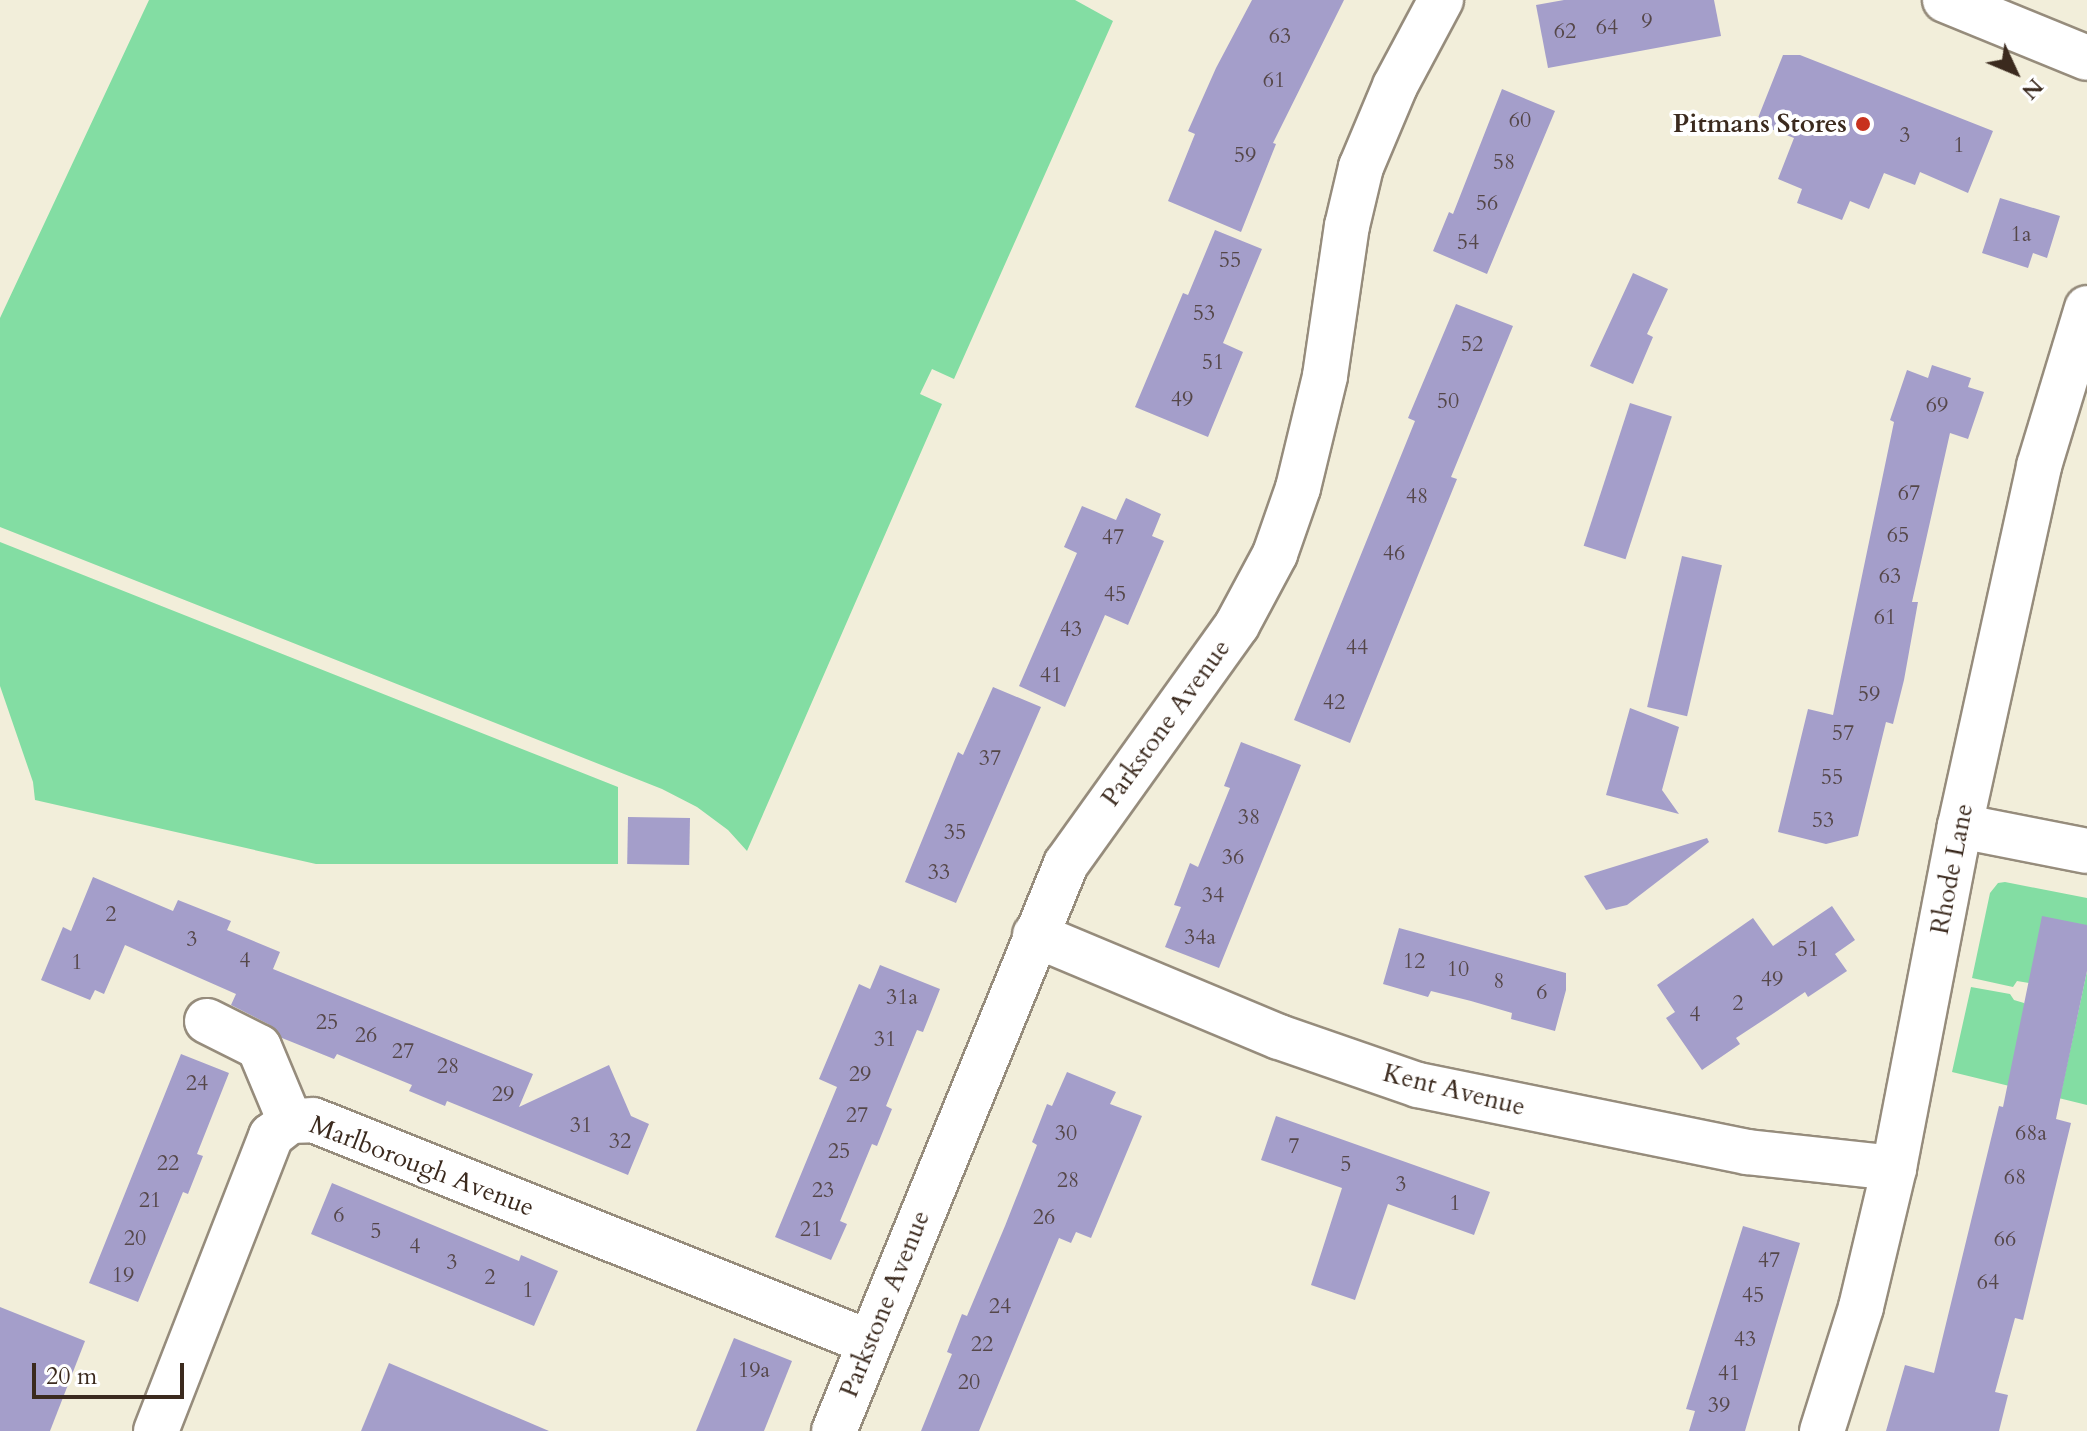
<!DOCTYPE html>
<style>
body{margin:0}
#map{position:relative;width:2087px;height:1431px;overflow:hidden;background:#f2eeda;font-family:Cardo,serif}
div>[style]{position:absolute}
[style*='--x']{left:calc(var(--x)*1px);top:calc(var(--y)*1px);width:calc(var(--w)*1px);rotate:calc(var(--a)*1deg)}
.green>*{inset:0;background:#83dda3}
.building>*{inset:0;background:#a49eca;transform-origin:0 0}
.roads{filter:drop-shadow(2px 0 #968c7c) drop-shadow(-2px 0 #968c7c) drop-shadow(0 2px #968c7c) drop-shadow(0 -2px #968c7c)}
.minor>*{height:44px;margin:-22px;padding:0 22px;transform-origin:22px;border-radius:22px;background:#fff}
.dots>*{width:22px;height:22px;translate:-50% -50%;box-sizing:border-box;border:4px solid #fff;border-radius:50%}
span{translate:-50% -50%;white-space:nowrap;text-align:center;line-height:1.15;-webkit-text-stroke:8px #fff;paint-order:stroke}
.number-label{font-size:22px;color:#554749}
.number-label span{-webkit-text-stroke-width:0}
.poi-label{font-size:26px;color:#3b2a1e;font-weight:700}
.right{translate:-100% -50%;text-align:right}
.street-label{font-size:26px;color:#3b2a1e}
.north{position:absolute;left:1975px;top:32px;width:80px;height:80px;-webkit-text-stroke:6px #fff;paint-order:stroke;rotate:134deg;font-size:22px;font-weight:700;line-height:32px;text-align:center;color:#3b2a1e}
.north::after{content:'';display:block;margin:auto;width:28px;height:36px;background:#3b2a1e;clip-path:polygon(50% 0,100% 100%,50% 72%,0 100%)}
.scale{position:absolute;left:32px;top:1363px;width:152px;height:36px;box-sizing:border-box;border:4px solid #3b2a1e;border-top:0;padding-left:10px;font-size:24px;line-height:28px;white-space:nowrap;color:#3b2a1e;-webkit-text-stroke:6px #fff;paint-order:stroke}
</style>
<div id="map">
<div class="green">
<i style="clip-path:polygon(149px 0,1075px 0,1113px 21px,954px 379px,932px 369px,920px 394px,942px 404px,747px 851px,728px 830px,697px 807px,662px 789px,0 527px,0 318px)"></i>
<i style="clip-path:polygon(0 542px,618px 787px,618px 864px,316px 864px,35px 800px,33px 782px,0 686px)"></i>
<i style="clip-path:polygon(2005px 882px,2087px 898px,2087px 925px,2029px 983px,2017px 981px,2013px 987px,1972px 978px,1990px 893px,1998px 883px)"></i>
<i style="clip-path:polygon(2087px 971px,2087px 1105px,1952px 1072px,1971px 987px,2010px 994px,2014px 1000px,2024px 1003px,2062px 1088px)"></i>
</div>
<div class="building">
<i style="clip-path:polygon(1252px 0,1344px 0,1273px 143px,1276px 144px,1241px 232px,1168px 201px,1195px 134px,1188px 131px,1216px 68px)"></i>
<i style="clip-path:polygon(1564px 0,1714px 0,1721px 36px,1548px 68px,1536px 5px)"></i>
<i style="clip-path:polygon(1783px 55px,1800px 55px,1993px 131px,1968px 193px,1920px 172px,1915px 185px,1884px 173px,1869px 209px,1850px 201px,1842px 220px,1797px 203px,1802px 189px,1778px 179px,1794px 138px,1756px 123px)"></i>
<i style="clip-path:polygon(1502px 89px,1555px 111px,1487px 274px,1433px 251px,1449px 212px,1453px 214px)"></i>
<i style="clip-path:polygon(2000px 198px,2060px 216px,2047px 258px,2033px 253px,2028px 268px,1982px 253px)"></i>
<i style="clip-path:polygon(1215px 230px,1262px 249px,1223px 343px,1243px 352px,1208px 437px,1135px 407px,1183px 293px,1188px 295px)"></i>
<i style="clip-path:polygon(1633px 273px,1668px 289px,1647px 334px,1653px 337px,1633px 384px,1590px 366px)"></i>
<i style="clip-path:polygon(1456px 304px,1513px 326px,1451px 477px,1457px 479px,1350px 743px,1294px 720px,1415px 421px,1408px 418px)"></i>
<i style="clip-path:polygon(1932px 365px,1971px 378px,1968px 387px,1984px 392px,1968px 439px,1950px 433px,1912px 602px,1918px 602px,1904px 680px,1893px 724px,1886px 722px,1858px 836px,1826px 844px,1778px 832px,1808px 709px,1833px 715px,1894px 422px,1890px 420px,1907px 370px,1928px 378px)"></i>
<i style="left:1630px;top:403px;width:44px;height:150px;rotate:18deg"></i>
<i style="clip-path:polygon(1126px 498px,1161px 514px,1152px 536px,1164px 541px,1128px 625px,1105px 615px,1065px 707px,1019px 686px,1077px 553px,1064px 547px,1082px 506px,1116px 520px)"></i>
<i style="left:1682px;top:556px;width:41px;height:155px;rotate:13deg"></i>
<i style="clip-path:polygon(993px 687px,1041px 707px,956px 903px,905px 882px,958px 752px,963px 755px)"></i>
<i style="clip-path:polygon(1630px 708px,1679px 727px,1662px 790px,1679px 814px,1606px 795px)"></i>
<i style="clip-path:polygon(1241px 742px,1301px 765px,1219px 968px,1165px 947px,1181px 907px,1174px 905px,1190px 863px,1198px 867px,1230px 788px,1224px 786px)"></i>
<i style="left:628px;top:817px;width:62px;height:47px;rotate:1deg"></i>
<i style="clip-path:polygon(1707px 838px,1709px 842px,1627px 905px,1606px 910px,1584px 876px)"></i>
<i style="clip-path:polygon(93px 877px,173px 911px,178px 900px,231px 921px,227px 930px,280px 952px,273px 969px,533px 1074px,519px 1107px,609px 1065px,631px 1116px,649px 1124px,628px 1175px,447px 1101px,445px 1106px,409px 1091px,412px 1085px,337px 1054px,334px 1059px,282px 1038px,270px 1025px,231px 1005px,236px 994px,125px 945px,104px 994px,95px 990px,90px 1000px,41px 980px,63px 927px,71px 931px)"></i>
<i style="clip-path:polygon(1832px 906px,1855px 940px,1835px 954px,1847px 971px,1808px 997px,1805px 992px,1771px 1015px,1736px 1038px,1740px 1044px,1702px 1070px,1666px 1018px,1675px 1012px,1657px 985px,1753px 918px,1773px 946px)"></i>
<i style="clip-path:polygon(2042px 916px,2087px 925px,2087px 971px,2056px 1119px,2071px 1123px,2023px 1320px,2015px 1318px,1995px 1392px,2008px 1395px,1999px 1431px,1886px 1431px,1905px 1365px,1934px 1373px,1999px 1106px,2003px 1107px)"></i>
<i style="clip-path:polygon(1399px 928px,1566px 973px,1566px 990px,1555px 1031px,1511px 1019px,1512px 1013px,1471px 1001px,1431px 991px,1428px 997px,1383px 984px)"></i>
<i style="clip-path:polygon(880px 965px,940px 989px,923px 1032px,917px 1030px,886px 1106px,892px 1109px,877px 1146px,872px 1144px,840px 1221px,847px 1224px,831px 1260px,775px 1237px,837px 1087px,819px 1079px,859px 984px,870px 989px)"></i>
<i style="clip-path:polygon(181px 1054px,229px 1073px,197px 1154px,203px 1156px,188px 1194px,183px 1192px,138px 1302px,89px 1283px)"></i>
<i style="clip-path:polygon(1067px 1072px,1116px 1092px,1110px 1104px,1142px 1116px,1091px 1238px,1076px 1232px,1071px 1243px,1059px 1238px,979px 1431px,921px 1431px,952px 1354px,947px 1352px,962px 1314px,967px 1316px,1005px 1226px,1037px 1145px,1032px 1142px,1047px 1104px,1052px 1106px)"></i>
<i style="clip-path:polygon(1276px 1116px,1490px 1192px,1474px 1235px,1388px 1204px,1355px 1300px,1311px 1285px,1342px 1188px,1261px 1160px)"></i>
<i style="clip-path:polygon(332px 1183px,519px 1261px,521px 1255px,558px 1271px,534px 1326px,311px 1234px)"></i>
<i style="clip-path:polygon(1743px 1226px,1800px 1243px,1745px 1431px,1689px 1431px,1695px 1411px,1686px 1409px)"></i>
<i style="clip-path:polygon(0 1307px,85px 1341px,50px 1431px,0 1431px)"></i>
<i style="clip-path:polygon(734px 1338px,792px 1361px,764px 1431px,696px 1431px)"></i>
<i style="clip-path:polygon(389px 1363px,549px 1431px,361px 1431px)"></i>
</div>
<div class="roads">
<div class="minor">
<i style="--x:1945;--y:0;--w:153;--a:22.2"></i>
<i style="--x:1960;--y:826;--w:129;--a:11.1"></i>
<i style="--x:1035;--y:935;--w:264;--a:22.7"></i>
<i style="--x:1279;--y:1037;--w:147;--a:19.1"></i>
<i style="--x:1418;--y:1085;--w:336;--a:11.5"></i>
<i style="--x:1747;--y:1152;--w:148;--a:6.2"></i>
<i style="--x:207;--y:1021;--w:58;--a:26.6"></i>
<i style="--x:259;--y:1047;--w:80;--a:67.3"></i>
<i style="--x:156;--y:1431;--w:317;--a:-68.7"></i>
<i style="--x:271;--y:1136;--w:24;--a:-38"></i>
<i style="--x:290;--y:1121;--w:23;--a:-2"></i>
<i style="--x:313;--y:1120;--w:599;--a:21.77"></i>
<i style="--x:834;--y:1431;--w:613;--a:-67.75"></i>
<i style="--x:1066;--y:864;--w:294;--a:-54.4"></i>
<i style="--x:1237;--y:625;--w:81;--a:-61.8"></i>
<i style="--x:1275;--y:554;--w:70;--a:-70.8"></i>
<i style="--x:1298;--y:488;--w:115;--a:-76.4"></i>
<i style="--x:1325;--y:376;--w:152;--a:-81.7"></i>
<i style="--x:1347;--y:226;--w:61;--a:-76.7"></i>
<i style="--x:1361;--y:167;--w:88;--a:-67.2"></i>
<i style="--x:1395;--y:86;--w:98;--a:-61.9"></i>
<i style="--x:1822;--y:1431;--w:130;--a:-72.5"></i>
<i style="--x:1861;--y:1307;--w:143;--a:-76.6"></i>
<i style="--x:1894;--y:1168;--w:348;--a:-79.1"></i>
<i style="--x:1960;--y:826;--w:369;--a:-77.6"></i>
<i style="--x:2039;--y:466;--w:165;--a:-73.1"></i>
</div>
</div>
<div class="dots">
<i style="left:1863px;top:124px;background:#c8321e"></i>
</div>
<div class="number-label">
<span style="left:1647px;top:22px">9</span>
<span style="left:1607px;top:28px">64</span>
<span style="left:1565px;top:32px">62</span>
<span style="left:1280px;top:37px">63</span>
<span style="left:1274px;top:81px">61</span>
<span style="left:1520px;top:121px">60</span>
<span style="left:1905px;top:136px">3</span>
<span style="left:1959px;top:146px">1</span>
<span style="left:1245px;top:156px">59</span>
<span style="left:1504px;top:163px">58</span>
<span style="left:1487px;top:204px">56</span>
<span style="left:2021px;top:235px">1a</span>
<span style="left:1468px;top:243px">54</span>
<span style="left:1230px;top:261px">55</span>
<span style="left:1204px;top:314px">53</span>
<span style="left:1472px;top:345px">52</span>
<span style="left:1213px;top:363px">51</span>
<span style="left:1182px;top:400px">49</span>
<span style="left:1448px;top:402px">50</span>
<span style="left:1937px;top:406px">69</span>
<span style="left:1909px;top:494px">67</span>
<span style="left:1417px;top:497px">48</span>
<span style="left:1898px;top:536px">65</span>
<span style="left:1113px;top:538px">47</span>
<span style="left:1394px;top:554px">46</span>
<span style="left:1890px;top:577px">63</span>
<span style="left:1115px;top:595px">45</span>
<span style="left:1885px;top:618px">61</span>
<span style="left:1071px;top:630px">43</span>
<span style="left:1357px;top:648px">44</span>
<span style="left:1051px;top:676px">41</span>
<span style="left:1869px;top:695px">59</span>
<span style="left:1334px;top:703px">42</span>
<span style="left:1843px;top:734px">57</span>
<span style="left:990px;top:759px">37</span>
<span style="left:1832px;top:778px">55</span>
<span style="left:1249px;top:818px">38</span>
<span style="left:1823px;top:821px">53</span>
<span style="left:955px;top:833px">35</span>
<span style="left:1233px;top:858px">36</span>
<span style="left:939px;top:873px">33</span>
<span style="left:1213px;top:896px">34</span>
<span style="left:111px;top:915px">2</span>
<span style="left:1200px;top:938px">34a</span>
<span style="left:192px;top:940px">3</span>
<span style="left:1808px;top:950px">51</span>
<span style="left:245px;top:961px">4</span>
<span style="left:1414px;top:962px">12</span>
<span style="left:77px;top:963px">1</span>
<span style="left:1458px;top:970px">10</span>
<span style="left:1772px;top:980px">49</span>
<span style="left:1499px;top:982px">8</span>
<span style="left:1542px;top:993px">6</span>
<span style="left:902px;top:998px">31a</span>
<span style="left:1738px;top:1004px">2</span>
<span style="left:1695px;top:1015px">4</span>
<span style="left:327px;top:1023px">25</span>
<span style="left:366px;top:1036px">26</span>
<span style="left:885px;top:1040px">31</span>
<span style="left:403px;top:1052px">27</span>
<span style="left:448px;top:1067px">28</span>
<span style="left:860px;top:1075px">29</span>
<span style="left:197px;top:1084px">24</span>
<span style="left:503px;top:1095px">29</span>
<span style="left:857px;top:1116px">27</span>
<span style="left:581px;top:1126px">31</span>
<span style="left:1066px;top:1134px">30</span>
<span style="left:2031px;top:1134px">68a</span>
<span style="left:620px;top:1142px">32</span>
<span style="left:1294px;top:1147px">7</span>
<span style="left:839px;top:1152px">25</span>
<span style="left:168px;top:1164px">22</span>
<span style="left:1346px;top:1165px">5</span>
<span style="left:2015px;top:1178px">68</span>
<span style="left:1068px;top:1181px">28</span>
<span style="left:1401px;top:1185px">3</span>
<span style="left:823px;top:1191px">23</span>
<span style="left:150px;top:1201px">21</span>
<span style="left:1455px;top:1204px">1</span>
<span style="left:339px;top:1216px">6</span>
<span style="left:1044px;top:1218px">26</span>
<span style="left:811px;top:1230px">21</span>
<span style="left:376px;top:1232px">5</span>
<span style="left:135px;top:1239px">20</span>
<span style="left:2005px;top:1240px">66</span>
<span style="left:415px;top:1247px">4</span>
<span style="left:1769px;top:1261px">47</span>
<span style="left:452px;top:1263px">3</span>
<span style="left:123px;top:1276px">19</span>
<span style="left:490px;top:1278px">2</span>
<span style="left:1988px;top:1283px">64</span>
<span style="left:528px;top:1291px">1</span>
<span style="left:1753px;top:1296px">45</span>
<span style="left:1000px;top:1307px">24</span>
<span style="left:1745px;top:1340px">43</span>
<span style="left:982px;top:1345px">22</span>
<span style="left:754px;top:1371px">19a</span>
<span style="left:1729px;top:1374px">41</span>
<span style="left:969px;top:1383px">20</span>
<span style="left:1719px;top:1406px">39</span>
</div>
<div class="poi-label">
<span class="right" style="left:1847px;top:124px">Pitmans Stores</span>
</div>
<div class="street-label">
<span style="left:1166px;top:723px;rotate:-54deg">Parkstone Avenue</span>
<span style="left:1952px;top:869px;rotate:-79deg">Rhode Lane</span>
<span style="left:1454px;top:1090px;rotate:14deg">Kent Avenue</span>
<span style="left:422px;top:1166px;rotate:21deg">Marlborough Avenue</span>
<span style="left:885px;top:1304px;rotate:-68deg">Parkstone Avenue</span>
</div>
<div class="north">N</div>
<div class="scale">20 m</div>
</div>
